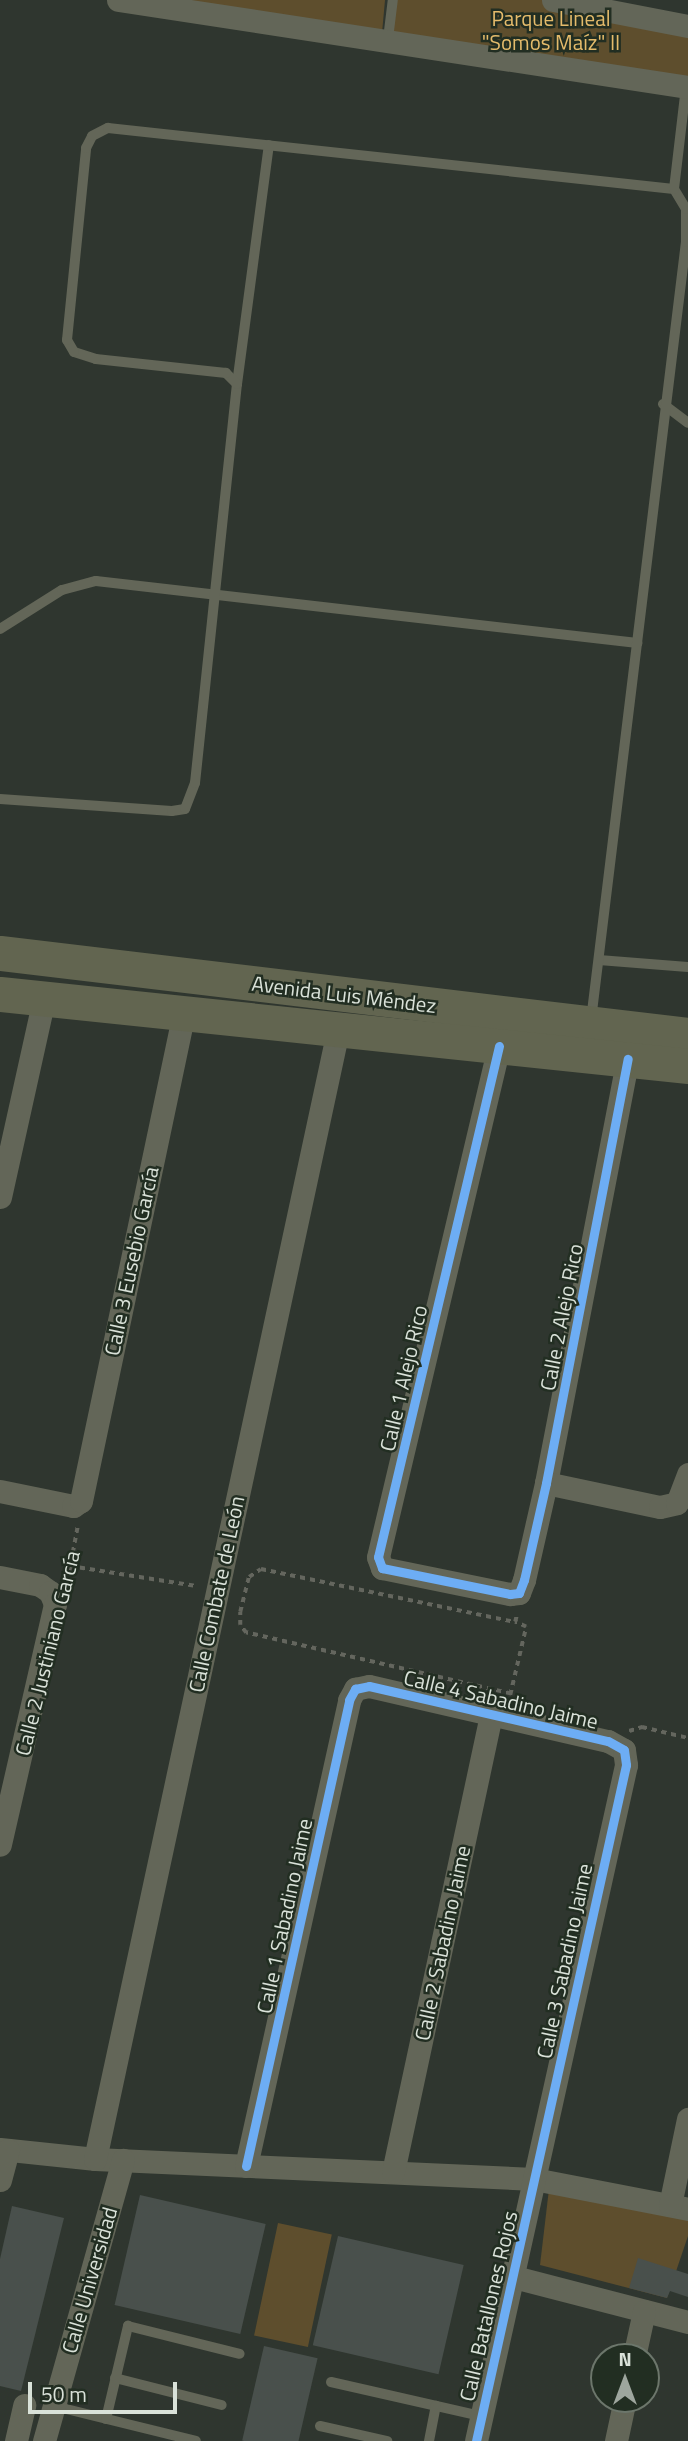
<!DOCTYPE html>
<meta charset="utf-8">
<style>
body{margin:0}
#map{position:relative;width:688px;height:2441px;overflow:hidden;background:#2f362f;font-family:"Titillium Web",sans-serif}
div>[style]{position:absolute}
[style*='--x']{left:calc(var(--x)*1px);top:calc(var(--y)*1px);width:calc(var(--w)*1px);rotate:calc(var(--a)*1deg)}
.green>*{inset:0;background:#5e4e2d;transform-origin:0 0}
.building>*{inset:0;background:#49504c;transform-origin:0 0}
.path>*{height:3.5px;margin-top:-1.75px;transform-origin:0;background:repeating-linear-gradient(90deg,#64665e 0 5px,transparent 0 10px)}
.service>*{height:10px;margin:-5px;padding:0 5px;transform-origin:5px;border-radius:5px;background:#636658}
.minor>*{height:23px;margin:-11.5px;padding:0 11.5px;transform-origin:11.5px;border-radius:11.5px;background:#636658}
.primary>*{height:35px;margin:-17.5px;padding:0 17.5px;transform-origin:17.5px;border-radius:17.5px;background:#626550}
.cycleway>*{height:9px;margin:-4.5px;padding:0 4.5px;transform-origin:4.5px;border-radius:4.5px;background:#6dadf4}
span{translate:-50% -50%;white-space:nowrap;text-align:center;line-height:1.15;-webkit-text-stroke:5px #222e22;paint-order:stroke}
.park-label{font-size:21px;color:#e4bb6b}
.street-label{font-size:21px;color:#dae2d9}
.north{position:absolute;left:590px;top:2343px;width:70px;height:70px;box-sizing:border-box;background:#222e22;border:2px solid #6c766b;border-radius:50%;rotate:0deg;font-size:19px;font-weight:700;line-height:28px;text-align:center;color:#dae2d9}
.north::after{content:'';display:block;margin:auto;width:24px;height:32px;background:#9ea69e;clip-path:polygon(50% 0,100% 100%,50% 72%,0 100%)}
.scale{position:absolute;left:28px;top:2382px;width:149px;height:32px;box-sizing:border-box;border:4px solid #dae2d9;border-top:0;padding-left:9px;font-size:21px;line-height:24px;white-space:nowrap;color:#dae2d9;-webkit-text-stroke:5px #222e22;paint-order:stroke}
</style>
<div id="map">
<div class="green">
<i style="clip-path:polygon(154px 0,385px 0,382px 33px)"></i>
<i style="clip-path:polygon(393px 0,553px 0,688px 26px,688px 82px,388px 33px)"></i>
<i style="clip-path:polygon(549px 2189px,688px 2218px,688px 2236px,667px 2298px,540px 2265px)"></i>
<i style="left:278px;top:2223px;width:55px;height:115px;rotate:12deg"></i>
</div>
<div class="building">
<i style="left:140px;top:2195px;width:129px;height:113px;rotate:13deg"></i>
<i style="clip-path:polygon(12px 2206px,64px 2218px,21px 2391px,0 2386px,0 2259px)"></i>
<i style="left:338px;top:2236px;width:129px;height:112px;rotate:13deg"></i>
<i style="clip-path:polygon(638px 2258px,688px 2274px,688px 2297px,670px 2291px,667px 2298px,629px 2288px)"></i>
<i style="left:264px;top:2346px;width:55px;height:97px;rotate:13deg"></i>
</div>
<div class="path">
<i style="--x:70;--y:1566;--w:128;--a:9"></i>
<i style="--x:67;--y:1582;--w:59;--a:-79.3"></i>
<i style="--x:511;--y:1694;--w:272;--a:-167"></i>
<i style="--x:246;--y:1633;--w:10;--a:-127"></i>
<i style="--x:240;--y:1625;--w:13;--a:-90"></i>
<i style="--x:240;--y:1612;--w:36;--a:-76"></i>
<i style="--x:249;--y:1577;--w:14;--a:-34"></i>
<i style="--x:261;--y:1569;--w:259;--a:11.8"></i>
<i style="--x:510;--y:1695;--w:70;--a:-76.8"></i>
<i style="--x:526;--y:1627;--w:12;--a:-156"></i>
<i style="--x:515;--y:1622;--w:9;--a:-77"></i>
<i style="--x:629;--y:1731;--w:14;--a:-17"></i>
<i style="--x:642;--y:1727;--w:47;--a:13.4"></i>
</div>
<div class="service">
<i style="--x:388;--y:39;--w:39;--a:-83"></i>
<i style="--x:237;--y:384;--w:241;--a:-82.4"></i>
<i style="--x:663;--y:404;--w:31;--a:37"></i>
<i style="--x:0;--y:629;--w:73;--a:-32.2"></i>
<i style="--x:62;--y:590;--w:35;--a:-15"></i>
<i style="--x:96;--y:581;--w:545;--a:6.54"></i>
<i style="--x:0;--y:799;--w:172;--a:4"></i>
<i style="--x:172;--y:811;--w:13;--a:-9"></i>
<i style="--x:185;--y:809;--w:28;--a:-69"></i>
<i style="--x:195;--y:783;--w:401;--a:-84"></i>
<i style="--x:237;--y:384;--w:16;--a:-135"></i>
<i style="--x:226;--y:373;--w:131;--a:-173.9"></i>
<i style="--x:96;--y:359;--w:23;--a:-162"></i>
<i style="--x:74;--y:352;--w:14;--a:-120"></i>
<i style="--x:67;--y:340;--w:193;--a:-84.3"></i>
<i style="--x:86;--y:148;--w:13;--a:-63"></i>
<i style="--x:92;--y:136;--w:18;--a:-27"></i>
<i style="--x:108;--y:128;--w:569;--a:6.15"></i>
<i style="--x:599;--y:960;--w:89;--a:4.5"></i>
<i style="--x:591;--y:1020;--w:784;--a:-83.04"></i>
<i style="--x:686;--y:242;--w:33;--a:-90"></i>
<i style="--x:686;--y:209;--w:23;--a:-121"></i>
<i style="--x:674;--y:189;--w:103;--a:-83.3"></i>
<i style="--x:115;--y:2378;--w:110;--a:14.2"></i>
<i style="--x:331;--y:2382;--w:154;--a:12.8"></i>
<i style="--x:54;--y:2406;--w:146;--a:13.8"></i>
<i style="--x:106;--y:2419;--w:96;--a:-76.7"></i>
<i style="--x:128;--y:2326;--w:115;--a:14"></i>
<i style="--x:320;--y:2426;--w:69;--a:12.6"></i>
<i style="--x:429;--y:2441;--w:36;--a:-79"></i>
</div>
<div class="minor">
<i style="--x:118;--y:0;--w:577;--a:8.68"></i>
<i style="--x:553;--y:0;--w:137;--a:10.9"></i>
<i style="--x:499;--y:1046;--w:525;--a:103.32"></i>
<i style="--x:378;--y:1557;--w:12;--a:70"></i>
<i style="--x:382;--y:1568;--w:131;--a:11.5"></i>
<i style="--x:510;--y:1594;--w:9;--a:-6"></i>
<i style="--x:519;--y:1593;--w:14;--a:-69"></i>
<i style="--x:524;--y:1580;--w:99;--a:-77.2"></i>
<i style="--x:546;--y:1483;--w:432;--a:-79.1"></i>
<i style="--x:0;--y:1197;--w:204;--a:-77.5"></i>
<i style="--x:546;--y:1483;--w:116;--a:11.9"></i>
<i style="--x:660;--y:1507;--w:17;--a:-13"></i>
<i style="--x:677;--y:1503;--w:31;--a:-69"></i>
<i style="--x:0;--y:1491;--w:75;--a:11.6"></i>
<i style="--x:73;--y:1506;--w:9;--a:-32"></i>
<i style="--x:81;--y:1501;--w:499;--a:-78.1"></i>
<i style="--x:0;--y:1577;--w:41;--a:11.3"></i>
<i style="--x:40;--y:1585;--w:12;--a:35"></i>
<i style="--x:50;--y:1592;--w:13;--a:67"></i>
<i style="--x:55;--y:1604;--w:247;--a:102.9"></i>
<i style="--x:0;--y:2149;--w:96;--a:6"></i>
<i style="--x:95;--y:2159;--w:439;--a:2.6"></i>
<i style="--x:534;--y:2179;--w:157;--a:11"></i>
<i style="--x:95;--y:2159;--w:1155;--a:-77.85"></i>
<i style="--x:246;--y:2166;--w:477;--a:-77.5"></i>
<i style="--x:349;--y:1700;--w:13;--a:-61"></i>
<i style="--x:355;--y:1689;--w:14;--a:-12"></i>
<i style="--x:369;--y:1686;--w:245;--a:13"></i>
<i style="--x:608;--y:1741;--w:18;--a:29"></i>
<i style="--x:624;--y:1750;--w:15;--a:82"></i>
<i style="--x:626;--y:1765;--w:692;--a:102.51"></i>
<i style="--x:393;--y:2172;--w:467;--a:-77.9"></i>
<i style="--x:0;--y:2180;--w:31;--a:-75"></i>
<i style="--x:670;--y:2205;--w:88;--a:-78.2"></i>
<i style="--x:514;--y:2277;--w:180;--a:14.5"></i>
<i style="--x:634;--y:2357;--w:47;--a:-77.7"></i>
<i style="--x:16;--y:2441;--w:37;--a:-77"></i>
<i style="--x:44;--y:2441;--w:292;--a:-74.3"></i>
<i style="--x:616;--y:2441;--w:43;--a:-77.9"></i>
</div>
<div class="primary">
<i style="--x:0;--y:953;--w:693;--a:6.8"></i>
<i style="--x:0;--y:994;--w:692;--a:5.97"></i>
</div>
<div class="cycleway">
<i style="--x:499;--y:1046;--w:525;--a:103.32"></i>
<i style="--x:378;--y:1557;--w:12;--a:70"></i>
<i style="--x:382;--y:1568;--w:131;--a:11.5"></i>
<i style="--x:510;--y:1594;--w:9;--a:-6"></i>
<i style="--x:519;--y:1593;--w:14;--a:-69"></i>
<i style="--x:524;--y:1580;--w:99;--a:-77.2"></i>
<i style="--x:546;--y:1483;--w:432;--a:-79.1"></i>
<i style="--x:246;--y:2166;--w:477;--a:-77.5"></i>
<i style="--x:349;--y:1700;--w:13;--a:-61"></i>
<i style="--x:355;--y:1689;--w:14;--a:-12"></i>
<i style="--x:369;--y:1686;--w:245;--a:13"></i>
<i style="--x:608;--y:1741;--w:18;--a:29"></i>
<i style="--x:624;--y:1750;--w:15;--a:82"></i>
<i style="--x:626;--y:1765;--w:692;--a:102.51"></i>
</div>
<div class="park-label">
<span style="left:551px;top:30px">Parque Lineal<br>"Somos Maíz" II</span>
</div>
<div class="street-label">
<span style="left:344px;top:994px;rotate:7deg">Avenida Luis Méndez</span>
<span style="left:131px;top:1261px;rotate:-78deg">Calle 3 Eusebio García</span>
<span style="left:561px;top:1317px;rotate:-79deg">Calle 2 Alejo Rico</span>
<span style="left:403px;top:1378px;rotate:-77deg">Calle 1 Alejo Rico</span>
<span style="left:216px;top:1594px;rotate:-78deg">Calle Combate de León</span>
<span style="left:47px;top:1653px;rotate:-76deg">Calle 2 Justiniano García</span>
<span style="left:501px;top:1699px;rotate:13deg">Calle 4 Sabadino Jaime</span>
<span style="left:284px;top:1916px;rotate:-78deg">Calle 1 Sabadino Jaime</span>
<span style="left:442px;top:1943px;rotate:-78deg">Calle 2 Sabadino Jaime</span>
<span style="left:564px;top:1961px;rotate:-78deg">Calle 3 Sabadino Jaime</span>
<span style="left:89px;top:2280px;rotate:-74deg">Calle Universidad</span>
<span style="left:488px;top:2306px;rotate:-77deg">Calle Batallones Rojos</span>
</div>
<div class="north">N</div>
<div class="scale">50 m</div>
</div>
